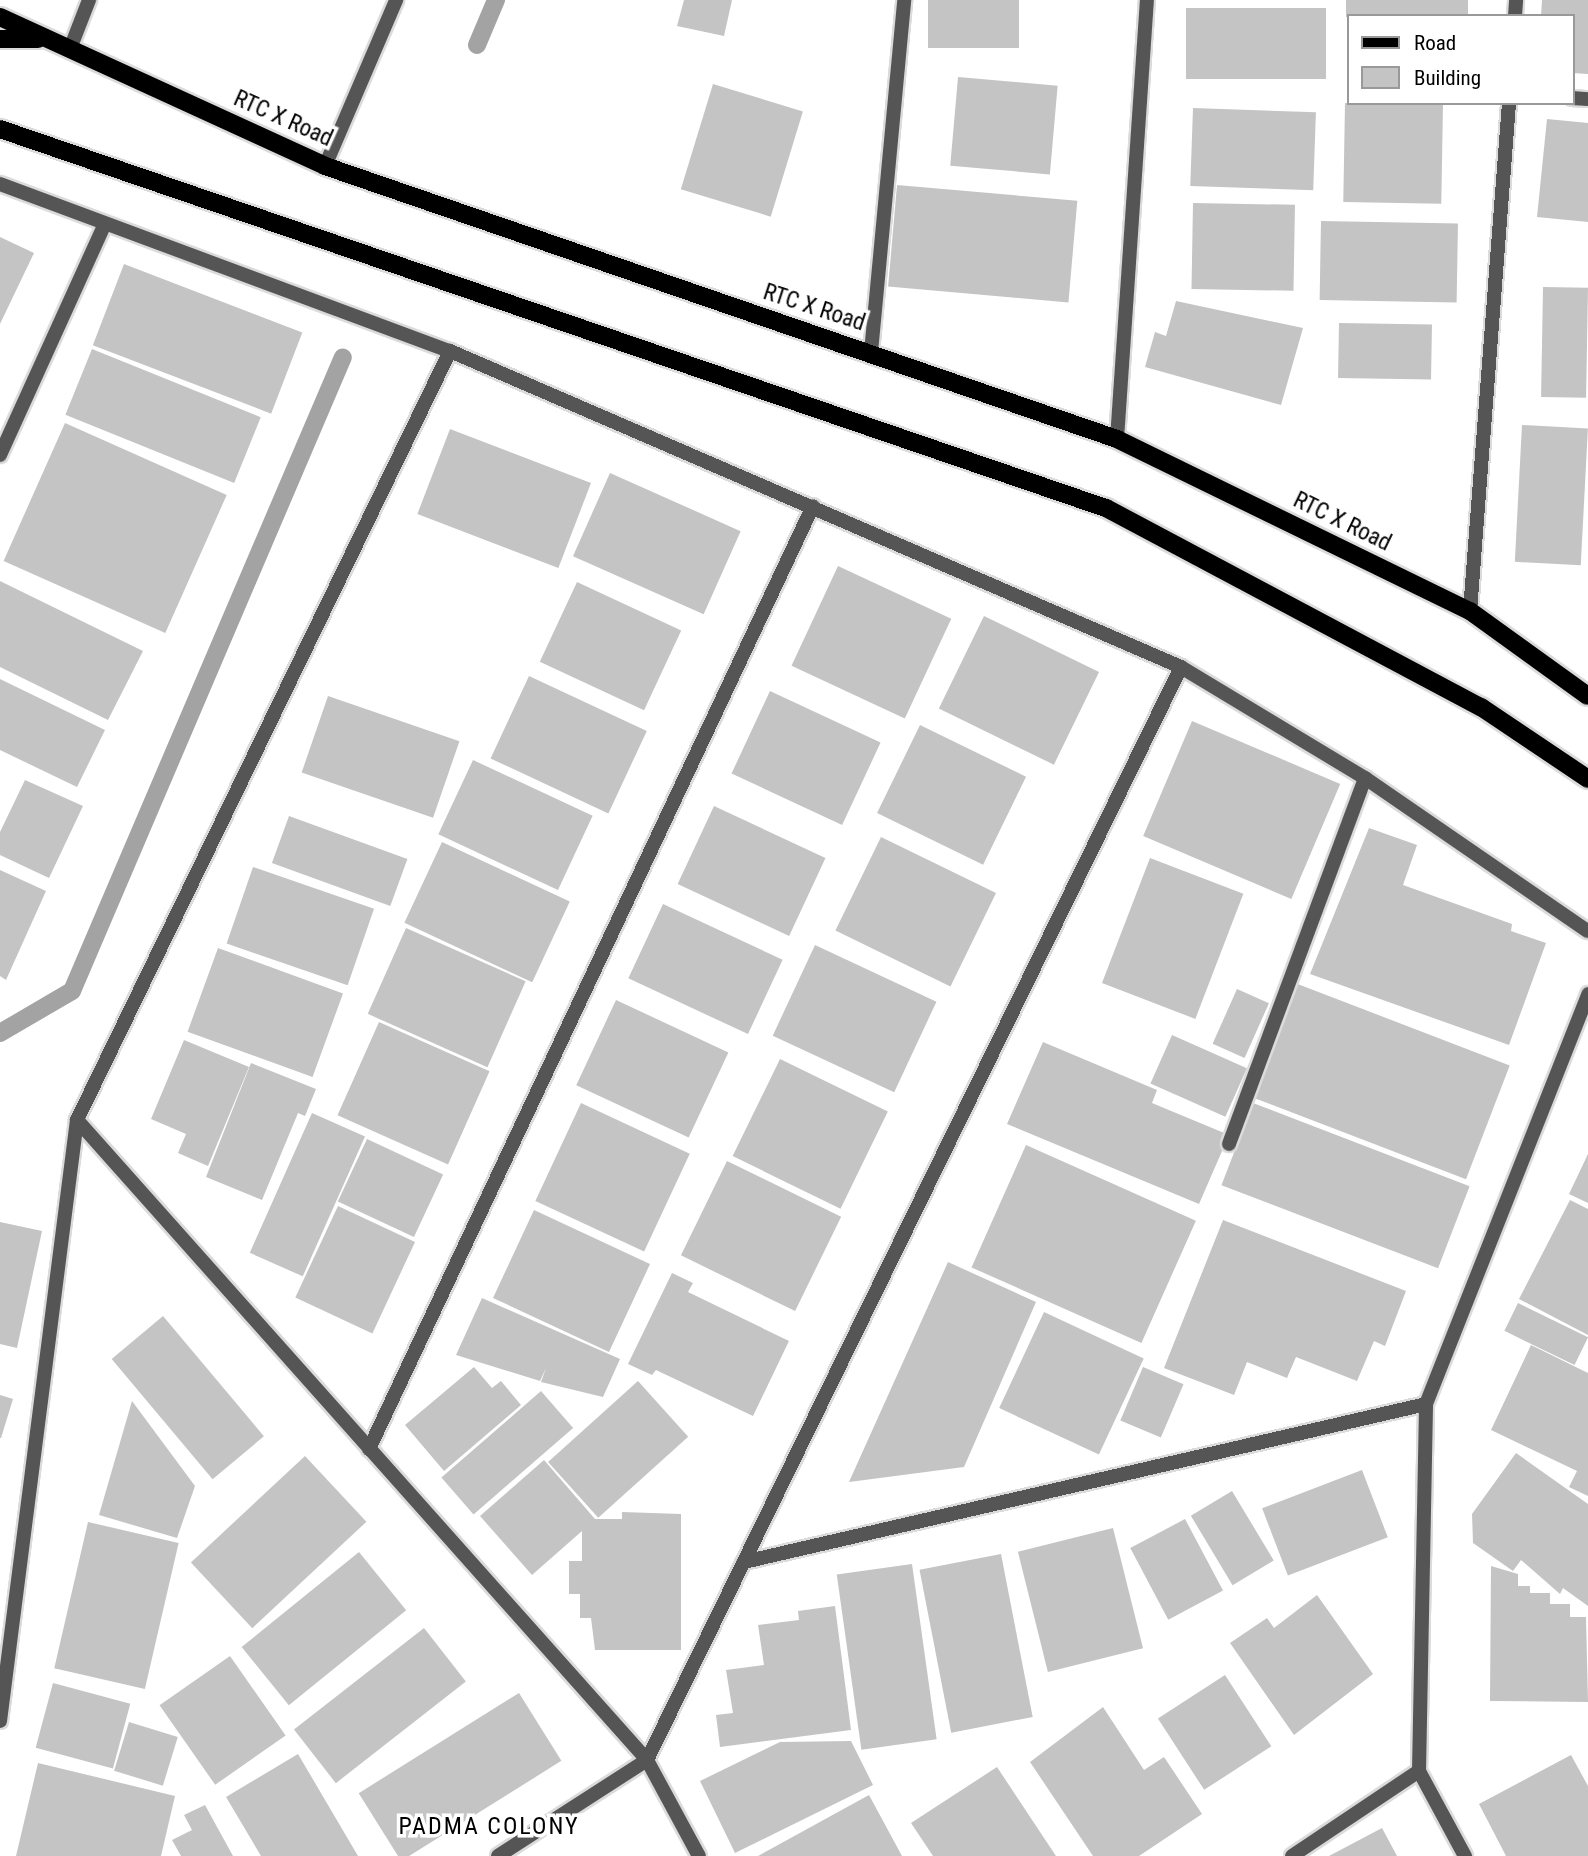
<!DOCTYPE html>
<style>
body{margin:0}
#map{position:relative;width:1588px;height:1856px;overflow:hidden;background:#fff;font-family:"Roboto Condensed",sans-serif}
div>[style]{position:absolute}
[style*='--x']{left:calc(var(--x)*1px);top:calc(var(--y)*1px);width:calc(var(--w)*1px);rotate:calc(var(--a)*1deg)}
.stream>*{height:18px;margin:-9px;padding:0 9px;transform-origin:9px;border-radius:9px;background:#a3a3a3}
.building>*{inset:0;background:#c4c4c4;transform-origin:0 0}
.roads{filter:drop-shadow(2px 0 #dbdbdb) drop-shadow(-2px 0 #dbdbdb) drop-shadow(0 2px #dbdbdb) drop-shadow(0 -2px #dbdbdb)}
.minor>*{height:14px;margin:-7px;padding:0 7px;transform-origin:7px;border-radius:7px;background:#555}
.tertiary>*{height:14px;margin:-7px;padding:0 7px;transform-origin:7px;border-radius:7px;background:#555}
.primary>*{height:18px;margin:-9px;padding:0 9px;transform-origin:9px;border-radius:9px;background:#000}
span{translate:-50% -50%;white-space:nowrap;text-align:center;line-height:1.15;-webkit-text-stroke:7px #fff;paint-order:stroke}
.street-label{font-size:23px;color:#000}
.neighbourhood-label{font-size:24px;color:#000;letter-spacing:2px}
.legend{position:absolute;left:1347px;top:14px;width:228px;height:91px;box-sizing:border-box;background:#fff;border:2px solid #999;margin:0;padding:9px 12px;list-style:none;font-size:21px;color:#000}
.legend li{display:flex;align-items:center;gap:14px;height:35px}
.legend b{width:35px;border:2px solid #999}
</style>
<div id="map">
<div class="stream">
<i style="--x:477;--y:45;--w:49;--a:-67.1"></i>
<i style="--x:0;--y:1033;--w:83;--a:-30.3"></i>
<i style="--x:72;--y:991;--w:689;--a:-66.86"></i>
</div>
<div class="building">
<i style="clip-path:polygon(684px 0,732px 0,724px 36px,677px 26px)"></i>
<i style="left:928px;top:0;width:91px;height:48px"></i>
<i style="left:1346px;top:0;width:122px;height:17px"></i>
<i style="clip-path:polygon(1542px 0,1588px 0,1588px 74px,1572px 73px,1572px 16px,1541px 16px)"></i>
<i style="left:1186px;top:8px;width:140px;height:71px"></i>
<i style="left:958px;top:77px;width:100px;height:89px;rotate:5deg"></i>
<i style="left:713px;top:84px;width:94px;height:110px;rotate:17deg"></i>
<i style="left:1345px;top:103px;width:98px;height:99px;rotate:1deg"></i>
<i style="left:1193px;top:108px;width:123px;height:78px;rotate:2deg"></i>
<i style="clip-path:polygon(1547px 119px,1588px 123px,1588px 222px,1537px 217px)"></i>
<i style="left:897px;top:185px;width:181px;height:102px;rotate:5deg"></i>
<i style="left:1193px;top:203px;width:102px;height:86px;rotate:1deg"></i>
<i style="left:1321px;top:221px;width:137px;height:79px;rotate:1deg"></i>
<i style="clip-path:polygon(0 237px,34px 253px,0 324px)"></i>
<i style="left:124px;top:264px;width:191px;height:87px;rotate:21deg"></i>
<i style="left:1543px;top:287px;width:45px;height:110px;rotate:1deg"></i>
<i style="clip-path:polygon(1176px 301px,1303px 328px,1281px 405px,1145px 367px,1155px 332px,1166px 336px)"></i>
<i style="left:1339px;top:323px;width:93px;height:55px;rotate:1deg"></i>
<i style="left:92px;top:349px;width:182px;height:71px;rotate:22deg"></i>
<i style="left:65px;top:423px;width:177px;height:151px;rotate:24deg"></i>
<i style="left:1522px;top:425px;width:66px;height:137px;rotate:3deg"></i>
<i style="left:450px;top:429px;width:151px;height:91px;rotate:21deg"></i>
<i style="left:610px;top:473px;width:143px;height:91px;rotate:24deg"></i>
<i style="left:838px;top:566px;width:125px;height:110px;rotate:25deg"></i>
<i style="clip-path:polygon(0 581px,143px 651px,108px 720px,0 667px)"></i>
<i style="left:577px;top:582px;width:115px;height:88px;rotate:25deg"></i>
<i style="left:984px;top:616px;width:128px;height:103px;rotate:26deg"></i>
<i style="left:529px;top:676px;width:130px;height:91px;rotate:25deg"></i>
<i style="clip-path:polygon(0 679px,105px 730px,77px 787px,0 750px)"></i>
<i style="left:770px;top:691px;width:122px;height:91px;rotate:25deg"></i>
<i style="left:328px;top:696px;width:139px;height:81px;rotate:19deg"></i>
<i style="left:1192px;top:721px;width:161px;height:125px;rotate:23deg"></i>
<i style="left:920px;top:725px;width:118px;height:98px;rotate:26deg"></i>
<i style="left:473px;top:760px;width:132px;height:82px;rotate:25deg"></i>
<i style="clip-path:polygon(25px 780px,83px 806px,49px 878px,0 855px,0 832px)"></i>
<i style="left:714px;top:806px;width:123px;height:86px;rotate:25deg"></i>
<i style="left:289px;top:816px;width:126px;height:50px;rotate:20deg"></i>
<i style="clip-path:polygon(1369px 828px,1417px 845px,1403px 885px,1512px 924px,1511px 931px,1546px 943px,1509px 1045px,1310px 974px)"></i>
<i style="left:881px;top:837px;width:128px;height:104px;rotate:26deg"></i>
<i style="left:442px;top:842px;width:141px;height:89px;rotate:25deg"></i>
<i style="left:1150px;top:858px;width:100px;height:134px;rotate:21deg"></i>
<i style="left:253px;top:867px;width:128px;height:81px;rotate:19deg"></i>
<i style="clip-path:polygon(0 870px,46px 891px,6px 980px,0 976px)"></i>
<i style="left:663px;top:904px;width:132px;height:82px;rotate:25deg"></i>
<i style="left:406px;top:928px;width:131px;height:94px;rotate:24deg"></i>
<i style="left:815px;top:945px;width:134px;height:100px;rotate:25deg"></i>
<i style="left:218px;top:948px;width:133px;height:89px;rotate:20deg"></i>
<i style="left:1295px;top:983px;width:230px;height:122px;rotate:21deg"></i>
<i style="left:1237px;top:989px;width:35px;height:60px;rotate:24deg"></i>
<i style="left:616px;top:1000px;width:124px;height:94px;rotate:25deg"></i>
<i style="left:379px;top:1022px;width:121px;height:102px;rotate:24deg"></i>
<i style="left:1172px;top:1035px;width:82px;height:53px;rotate:24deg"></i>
<i style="clip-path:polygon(184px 1040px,249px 1067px,208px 1166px,178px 1153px,186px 1134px,151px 1119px)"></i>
<i style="clip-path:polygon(1043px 1042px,1157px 1090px,1152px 1103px,1229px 1135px,1199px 1204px,1007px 1124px)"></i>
<i style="left:780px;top:1059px;width:120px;height:108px;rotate:26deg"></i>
<i style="clip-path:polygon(251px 1063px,316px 1089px,305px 1116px,298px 1113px,262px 1200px,206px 1177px)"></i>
<i style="left:581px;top:1103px;width:120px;height:108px;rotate:25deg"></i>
<i style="left:1253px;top:1103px;width:232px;height:88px;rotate:21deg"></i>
<i style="left:312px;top:1113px;width:58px;height:153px;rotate:24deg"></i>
<i style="left:367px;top:1139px;width:84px;height:69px;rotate:25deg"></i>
<i style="left:1026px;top:1145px;width:186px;height:134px;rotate:24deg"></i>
<i style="clip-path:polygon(1588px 1154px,1588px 1203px,1569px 1194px)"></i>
<i style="left:727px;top:1161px;width:127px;height:105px;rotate:26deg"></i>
<i style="clip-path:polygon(1570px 1200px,1588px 1209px,1588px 1335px,1519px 1299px)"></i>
<i style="left:338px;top:1206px;width:85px;height:101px;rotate:25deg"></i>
<i style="left:534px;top:1210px;width:128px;height:97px;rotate:25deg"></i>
<i style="clip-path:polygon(1223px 1220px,1406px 1291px,1385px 1346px,1374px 1341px,1357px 1381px,1296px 1357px,1287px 1378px,1247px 1362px,1234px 1395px,1164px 1368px)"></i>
<i style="clip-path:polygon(0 1222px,42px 1231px,17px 1348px,0 1344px)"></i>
<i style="clip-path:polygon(948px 1262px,1036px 1302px,964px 1467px,849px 1482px)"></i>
<i style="clip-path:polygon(672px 1273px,693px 1283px,688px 1292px,789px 1341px,753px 1416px,656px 1370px,652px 1375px,628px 1364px)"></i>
<i style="clip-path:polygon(482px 1298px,620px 1359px,603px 1397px,541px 1382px,546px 1368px,540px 1381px,456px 1355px)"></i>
<i style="left:1518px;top:1303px;width:78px;height:31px;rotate:26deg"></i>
<i style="left:1044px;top:1312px;width:110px;height:106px;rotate:25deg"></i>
<i style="left:163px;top:1316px;width:157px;height:67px;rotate:50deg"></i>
<i style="clip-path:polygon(1531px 1345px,1588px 1373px,1588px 1496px,1569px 1487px,1577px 1471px,1491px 1430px)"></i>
<i style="clip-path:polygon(474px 1367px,492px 1388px,501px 1381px,521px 1405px,444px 1471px,405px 1425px)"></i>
<i style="left:1143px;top:1367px;width:44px;height:58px;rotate:23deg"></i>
<i style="left:638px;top:1381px;width:75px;height:121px;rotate:48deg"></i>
<i style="left:541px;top:1391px;width:49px;height:132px;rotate:49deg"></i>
<i style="clip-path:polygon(0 1395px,13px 1399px,1px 1438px,0 1438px)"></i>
<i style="clip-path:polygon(132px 1401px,195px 1486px,177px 1538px,99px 1515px)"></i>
<i style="clip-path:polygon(1516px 1453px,1588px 1504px,1588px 1606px,1563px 1588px,1560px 1594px,1521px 1560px,1513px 1571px,1473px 1543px,1472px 1514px)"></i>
<i style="left:305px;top:1456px;width:90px;height:156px;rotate:47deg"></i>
<i style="clip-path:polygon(544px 1460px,595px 1519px,622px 1519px,622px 1512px,681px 1514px,681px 1650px,595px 1650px,591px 1618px,580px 1618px,580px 1594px,569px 1594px,569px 1561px,582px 1561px,582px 1531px,532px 1575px,480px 1516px)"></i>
<i style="left:1362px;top:1470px;width:72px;height:107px;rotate:69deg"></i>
<i style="left:1232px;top:1491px;width:81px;height:48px;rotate:59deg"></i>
<i style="left:1185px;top:1519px;width:81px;height:62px;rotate:62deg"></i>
<i style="left:88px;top:1522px;width:93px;height:150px;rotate:13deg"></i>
<i style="left:1113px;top:1528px;width:124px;height:98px;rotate:76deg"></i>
<i style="left:359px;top:1552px;width:75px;height:151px;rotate:51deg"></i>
<i style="left:1001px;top:1554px;width:166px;height:83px;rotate:79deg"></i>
<i style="left:912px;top:1564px;width:177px;height:76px;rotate:82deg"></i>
<i style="clip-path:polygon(1491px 1566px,1518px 1574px,1518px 1586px,1530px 1586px,1530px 1593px,1550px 1593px,1550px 1604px,1570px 1604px,1570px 1617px,1586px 1617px,1588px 1702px,1490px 1701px)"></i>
<i style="clip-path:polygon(1317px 1595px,1373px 1674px,1294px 1735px,1230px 1643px,1267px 1618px,1274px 1628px)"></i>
<i style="clip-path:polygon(835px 1606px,851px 1730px,720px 1747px,716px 1715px,733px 1713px,726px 1670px,764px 1665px,758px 1625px,799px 1620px,798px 1611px)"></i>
<i style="left:424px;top:1628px;width:68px;height:165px;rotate:52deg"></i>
<i style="left:230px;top:1656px;width:97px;height:86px;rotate:55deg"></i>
<i style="left:1225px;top:1675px;width:85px;height:80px;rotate:57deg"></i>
<i style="left:53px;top:1683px;width:80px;height:67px;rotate:15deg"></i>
<i style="left:519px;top:1693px;width:80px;height:189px;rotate:58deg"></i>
<i style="clip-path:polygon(1103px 1707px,1144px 1770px,1164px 1757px,1202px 1814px,1139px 1856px,1093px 1856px,1030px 1762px)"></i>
<i style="left:129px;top:1722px;width:51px;height:51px;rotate:17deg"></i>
<i style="clip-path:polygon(851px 1741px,873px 1785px,735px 1853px,700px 1781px,780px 1742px)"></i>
<i style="clip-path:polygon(298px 1754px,358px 1856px,261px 1856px,226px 1797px)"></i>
<i style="clip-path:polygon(1571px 1755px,1588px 1786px,1588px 1856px,1506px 1856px,1479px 1804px)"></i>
<i style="clip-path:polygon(38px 1763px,175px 1796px,161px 1856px,16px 1856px)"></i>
<i style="clip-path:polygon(997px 1767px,1056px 1856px,933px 1856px,911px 1823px)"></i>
<i style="clip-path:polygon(869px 1795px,902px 1856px,758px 1856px)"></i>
<i style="clip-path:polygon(205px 1805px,233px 1856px,181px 1856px,172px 1840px,192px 1830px,184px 1815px)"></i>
<i style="clip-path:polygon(1382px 1828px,1397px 1856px,1329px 1856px)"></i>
</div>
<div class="roads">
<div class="minor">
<i style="--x:1515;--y:16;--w:16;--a:-86"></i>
<i style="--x:70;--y:49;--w:53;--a:-68.8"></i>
<i style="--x:1572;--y:98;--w:16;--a:4"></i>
<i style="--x:0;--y:184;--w:480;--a:20.4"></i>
<i style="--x:450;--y:351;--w:796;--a:23.38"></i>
<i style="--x:1181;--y:667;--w:215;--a:31.1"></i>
<i style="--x:1365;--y:778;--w:270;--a:34.5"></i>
<i style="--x:871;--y:352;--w:354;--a:-84.6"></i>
<i style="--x:1117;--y:439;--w:440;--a:-86.1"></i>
<i style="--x:0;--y:455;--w:252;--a:-65.6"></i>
<i style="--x:1470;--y:611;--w:509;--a:-85.61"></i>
<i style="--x:77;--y:1120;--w:857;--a:48.31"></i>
<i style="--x:647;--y:1760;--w:109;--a:61.6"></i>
<i style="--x:1229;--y:1144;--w:390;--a:-69.6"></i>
<i style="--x:369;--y:1449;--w:1042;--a:-64.79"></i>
<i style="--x:744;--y:1562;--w:700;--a:-13.04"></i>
<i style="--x:0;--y:1721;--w:606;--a:-82.7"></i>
<i style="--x:77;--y:1120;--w:855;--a:-64.12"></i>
<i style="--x:1419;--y:1771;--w:97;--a:61.6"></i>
<i style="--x:498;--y:1856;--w:177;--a:-32.8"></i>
<i style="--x:647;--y:1760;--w:1216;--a:-63.96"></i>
<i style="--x:1292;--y:1856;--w:153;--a:-33.8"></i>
<i style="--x:1419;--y:1771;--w:367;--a:-88.9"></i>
<i style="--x:1426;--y:1404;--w:441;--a:-68.4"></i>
</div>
<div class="tertiary">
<i style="--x:325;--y:166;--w:181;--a:-66.8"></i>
</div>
<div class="primary">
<i style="--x:0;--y:17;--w:358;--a:24.6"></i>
<i style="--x:325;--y:166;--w:838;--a:19.02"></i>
<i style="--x:1117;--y:439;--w:393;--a:26"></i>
<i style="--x:1470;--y:611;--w:145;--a:35.8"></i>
<i style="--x:0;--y:39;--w:38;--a:0"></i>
<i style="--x:0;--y:129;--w:1169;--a:18.92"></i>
<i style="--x:1106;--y:508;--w:425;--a:28"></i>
<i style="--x:1481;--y:707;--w:129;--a:33.9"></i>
</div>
</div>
<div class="street-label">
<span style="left:283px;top:119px;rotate:24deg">RTC X Road</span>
<span style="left:814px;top:308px;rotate:18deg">RTC X Road</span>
<span style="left:1342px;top:522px;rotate:26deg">RTC X Road</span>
</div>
<div class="neighbourhood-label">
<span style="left:489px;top:1827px">PADMA COLONY</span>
</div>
<ul class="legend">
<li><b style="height:9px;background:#000"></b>Road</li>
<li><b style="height:19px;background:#c4c4c4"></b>Building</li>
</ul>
</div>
